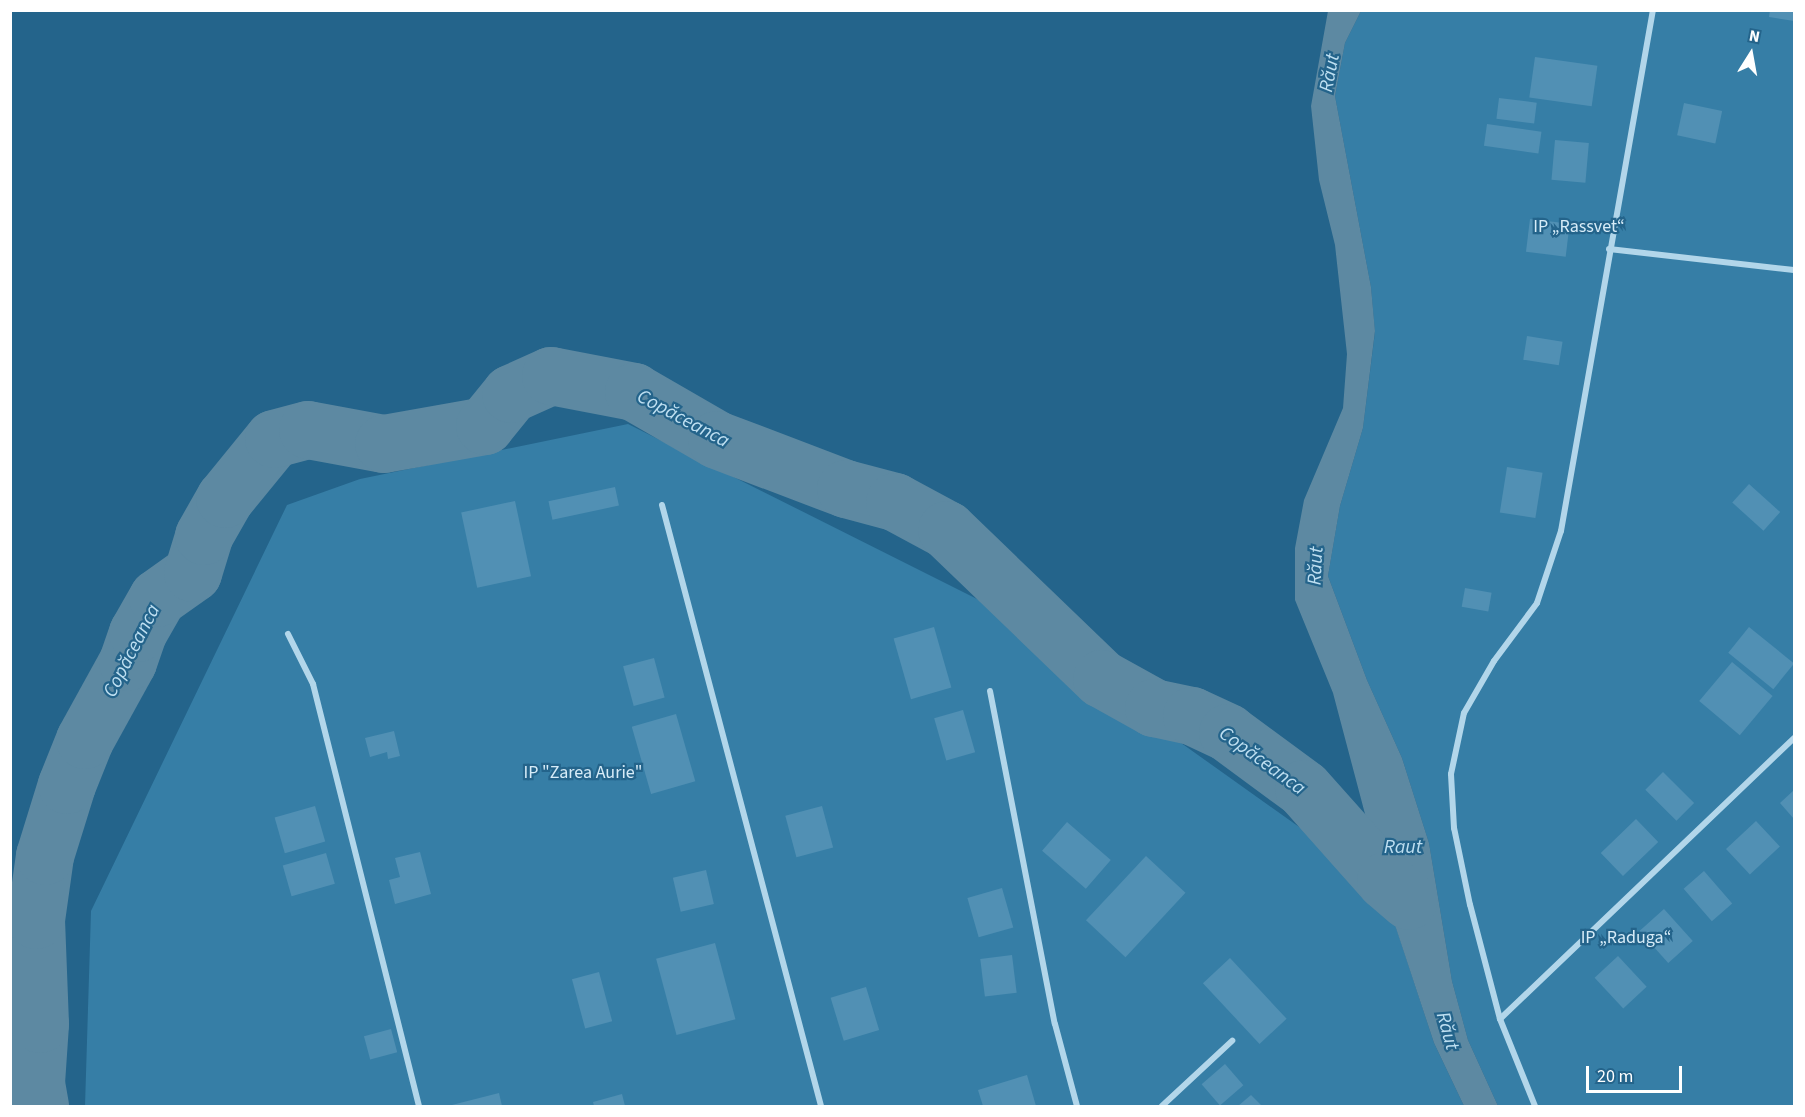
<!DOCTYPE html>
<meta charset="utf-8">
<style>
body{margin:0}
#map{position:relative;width:1805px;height:1117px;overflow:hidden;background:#24648b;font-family:"Source Sans 3",sans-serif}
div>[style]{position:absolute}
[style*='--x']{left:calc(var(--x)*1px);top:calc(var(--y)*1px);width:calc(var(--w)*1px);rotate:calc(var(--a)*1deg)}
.green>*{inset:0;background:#367ea6}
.water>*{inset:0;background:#5d89a2}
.river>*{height:58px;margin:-29px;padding:0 29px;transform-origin:29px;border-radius:29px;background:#5d89a2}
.building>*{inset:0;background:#5190b4;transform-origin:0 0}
.minor>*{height:6px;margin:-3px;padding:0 3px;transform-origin:3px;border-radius:3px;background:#b2d6ea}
span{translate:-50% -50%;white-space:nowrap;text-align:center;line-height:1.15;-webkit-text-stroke:4.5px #24648b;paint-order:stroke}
.park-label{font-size:18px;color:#d7ecf8}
.water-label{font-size:20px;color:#bedff1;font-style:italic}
.frame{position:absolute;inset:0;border:12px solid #fff;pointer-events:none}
.north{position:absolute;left:1721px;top:24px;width:60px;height:60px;-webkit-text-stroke:4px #24648b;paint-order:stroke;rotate:11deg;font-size:16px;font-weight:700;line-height:24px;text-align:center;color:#fff}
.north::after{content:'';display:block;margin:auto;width:21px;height:27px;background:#fff;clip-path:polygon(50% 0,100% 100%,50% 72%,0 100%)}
.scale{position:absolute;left:1586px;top:1066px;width:96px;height:27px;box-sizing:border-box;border:3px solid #fff;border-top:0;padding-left:8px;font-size:18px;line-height:21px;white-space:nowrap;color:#fff;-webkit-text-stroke:4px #24648b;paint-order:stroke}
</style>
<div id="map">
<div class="green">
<i style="clip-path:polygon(1361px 11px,1794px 11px,1794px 1106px,1498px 1106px,1468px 1040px,1452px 981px,1429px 843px,1402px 758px,1367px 680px,1328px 576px,1340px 506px,1363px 428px,1375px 332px,1371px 287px,1335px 96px,1345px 43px)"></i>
<i style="clip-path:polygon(628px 424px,983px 602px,1316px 839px,1392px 915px,1434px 1043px,1464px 1106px,85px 1106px,91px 911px,287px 505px,360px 479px)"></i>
</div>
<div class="water">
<i style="clip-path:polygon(1328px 11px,1361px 11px,1345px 43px,1335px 96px,1371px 287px,1375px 331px,1363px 428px,1340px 506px,1328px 576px,1367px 680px,1402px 758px,1429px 843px,1452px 981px,1468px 1040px,1498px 1106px,1464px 1106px,1434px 1043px,1392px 916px,1333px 693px,1295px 600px,1295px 548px,1304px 500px,1343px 408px,1347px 354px,1335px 245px,1319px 180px,1311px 106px)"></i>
</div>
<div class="river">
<i style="--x:40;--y:1106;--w:23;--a:-100"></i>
<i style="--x:36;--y:1083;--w:59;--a:-86.1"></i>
<i style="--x:40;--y:1024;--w:104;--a:-92.2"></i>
<i style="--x:36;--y:920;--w:65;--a:-82"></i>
<i style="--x:45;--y:856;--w:74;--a:-72.8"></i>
<i style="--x:67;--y:785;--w:48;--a:-68.2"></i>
<i style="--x:85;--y:740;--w:89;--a:-61.1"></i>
<i style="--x:128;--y:662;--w:31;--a:-71"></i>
<i style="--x:138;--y:633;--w:40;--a:-60.3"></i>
<i style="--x:158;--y:598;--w:43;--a:-35.5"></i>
<i style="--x:193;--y:573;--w:39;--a:-73"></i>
<i style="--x:204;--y:536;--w:43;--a:-60.4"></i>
<i style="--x:225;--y:499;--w:77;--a:-50.8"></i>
<i style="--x:274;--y:439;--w:35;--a:-15"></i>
<i style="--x:308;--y:430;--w:77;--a:10.4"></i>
<i style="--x:384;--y:444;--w:103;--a:-10.1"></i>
<i style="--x:485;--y:426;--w:41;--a:-50.9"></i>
<i style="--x:511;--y:394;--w:44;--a:-24.2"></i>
<i style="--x:551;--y:376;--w:85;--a:10.9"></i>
<i style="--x:634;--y:392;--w:96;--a:30"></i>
<i style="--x:717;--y:440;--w:138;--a:20.8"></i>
<i style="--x:846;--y:489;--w:51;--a:14.9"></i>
<i style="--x:895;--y:502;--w:59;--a:28.3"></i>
<i style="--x:947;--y:530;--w:215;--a:43.9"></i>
<i style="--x:1102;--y:679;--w:60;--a:29.1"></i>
<i style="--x:1154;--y:708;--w:39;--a:12"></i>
<i style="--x:1192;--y:716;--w:40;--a:25"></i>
<i style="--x:1228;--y:733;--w:94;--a:36.4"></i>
<i style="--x:1304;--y:789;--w:123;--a:48.3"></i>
<i style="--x:1386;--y:881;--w:30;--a:41"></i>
</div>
<div class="building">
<i style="clip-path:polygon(1770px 10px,1794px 10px,1794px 21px,1769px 17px)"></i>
<i style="left:1535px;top:57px;width:63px;height:41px;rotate:8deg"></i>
<i style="left:1499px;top:98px;width:38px;height:21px;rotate:7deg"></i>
<i style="left:1684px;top:103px;width:39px;height:33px;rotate:12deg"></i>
<i style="left:1487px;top:124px;width:55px;height:22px;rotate:8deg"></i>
<i style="left:1555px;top:140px;width:34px;height:40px;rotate:5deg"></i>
<i style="left:1530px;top:219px;width:40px;height:33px;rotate:7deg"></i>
<i style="left:1527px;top:336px;width:36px;height:24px;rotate:9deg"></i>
<i style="left:1507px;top:467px;width:36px;height:46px;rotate:9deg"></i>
<i style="left:1749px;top:484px;width:42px;height:25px;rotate:42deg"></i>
<i style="left:615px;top:487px;width:19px;height:68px;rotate:78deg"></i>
<i style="left:515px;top:501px;width:77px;height:55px;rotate:78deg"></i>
<i style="left:1465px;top:588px;width:27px;height:19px;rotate:10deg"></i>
<i style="left:934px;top:627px;width:63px;height:42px;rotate:74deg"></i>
<i style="left:1749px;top:627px;width:58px;height:33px;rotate:39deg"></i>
<i style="left:654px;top:658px;width:41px;height:32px;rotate:75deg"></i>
<i style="left:1732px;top:662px;width:53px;height:51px;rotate:40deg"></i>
<i style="left:963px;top:710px;width:44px;height:30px;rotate:74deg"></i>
<i style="left:676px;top:714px;width:70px;height:46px;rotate:74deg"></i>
<i style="clip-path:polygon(394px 731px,400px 756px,388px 759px,387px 752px,370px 757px,365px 738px)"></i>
<i style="left:1663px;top:772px;width:44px;height:25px;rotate:45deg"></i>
<i style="clip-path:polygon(1794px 790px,1794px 819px,1780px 803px)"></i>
<i style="left:315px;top:806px;width:37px;height:42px;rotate:74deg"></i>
<i style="left:822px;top:806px;width:43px;height:38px;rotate:75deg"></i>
<i style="left:1636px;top:819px;width:32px;height:49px;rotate:46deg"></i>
<i style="left:1756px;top:821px;width:35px;height:41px;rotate:47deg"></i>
<i style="left:1067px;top:822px;width:58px;height:38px;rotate:41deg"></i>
<i style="clip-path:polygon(420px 852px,431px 894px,395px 904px,389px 880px,400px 877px,395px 858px)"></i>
<i style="left:326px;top:853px;width:32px;height:45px;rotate:74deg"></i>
<i style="left:1146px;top:856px;width:54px;height:88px;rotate:43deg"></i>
<i style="left:706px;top:870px;width:35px;height:34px;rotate:77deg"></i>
<i style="left:1704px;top:871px;width:43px;height:27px;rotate:49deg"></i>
<i style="left:1002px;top:888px;width:41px;height:36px;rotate:74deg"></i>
<i style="left:1664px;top:909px;width:43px;height:33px;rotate:48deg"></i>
<i style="left:715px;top:943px;width:79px;height:61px;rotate:75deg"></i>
<i style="left:1012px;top:955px;width:38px;height:32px;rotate:83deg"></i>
<i style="left:1618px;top:956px;width:42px;height:32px;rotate:47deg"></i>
<i style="left:1230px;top:958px;width:83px;height:37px;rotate:47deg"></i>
<i style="left:599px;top:972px;width:51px;height:28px;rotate:75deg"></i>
<i style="left:866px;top:987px;width:45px;height:37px;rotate:73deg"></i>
<i style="left:391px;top:1029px;width:24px;height:28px;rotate:75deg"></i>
<i style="left:1225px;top:1064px;width:28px;height:31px;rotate:49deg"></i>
<i style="clip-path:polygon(1027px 1075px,1036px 1106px,983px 1106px,978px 1090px)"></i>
<i style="clip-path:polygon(499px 1093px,502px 1106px,448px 1106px)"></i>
<i style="clip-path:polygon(622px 1094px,625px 1106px,594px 1106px,593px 1102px)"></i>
<i style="clip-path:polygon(1251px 1095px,1262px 1106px,1238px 1106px)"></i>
</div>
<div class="minor">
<i style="--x:1609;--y:249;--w:186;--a:6.5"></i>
<i style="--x:662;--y:505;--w:622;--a:75.18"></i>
<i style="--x:288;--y:634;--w:56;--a:63.4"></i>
<i style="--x:313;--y:684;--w:435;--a:75.9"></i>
<i style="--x:990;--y:691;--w:339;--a:79"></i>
<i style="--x:1055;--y:1024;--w:85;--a:75"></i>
<i style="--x:1500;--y:1019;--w:407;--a:-43.7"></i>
<i style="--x:1162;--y:1106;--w:96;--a:-42.9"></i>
<i style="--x:1535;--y:1106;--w:94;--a:-111.9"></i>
<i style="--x:1500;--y:1019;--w:118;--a:-104.7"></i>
<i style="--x:1470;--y:905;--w:79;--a:-101.7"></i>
<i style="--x:1454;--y:828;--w:54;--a:-93.2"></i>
<i style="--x:1451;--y:774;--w:62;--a:-78"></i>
<i style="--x:1464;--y:713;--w:60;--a:-60"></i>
<i style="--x:1494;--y:661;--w:72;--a:-53.4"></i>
<i style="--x:1537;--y:603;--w:76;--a:-71.6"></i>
<i style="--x:1561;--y:531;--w:529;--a:-79.99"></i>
</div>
<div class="park-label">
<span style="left:1579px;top:227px">IP „Rassvet“</span>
<span style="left:583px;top:773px">IP "Zarea Aurie"</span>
<span style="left:1626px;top:938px">IP „Raduga“</span>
</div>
<div class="water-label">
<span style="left:1330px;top:73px;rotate:-79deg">Răut</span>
<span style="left:683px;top:419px;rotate:28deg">Copăceanca</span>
<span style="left:1316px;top:566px;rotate:-87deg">Răut</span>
<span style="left:132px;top:651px;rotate:-63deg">Copăceanca</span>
<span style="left:1262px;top:761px;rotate:36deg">Copăceanca</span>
<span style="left:1403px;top:847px">Raut</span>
<span style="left:1447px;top:1031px;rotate:74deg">Răut</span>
</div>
<div class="frame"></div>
<div class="north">N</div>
<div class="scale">20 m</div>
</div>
